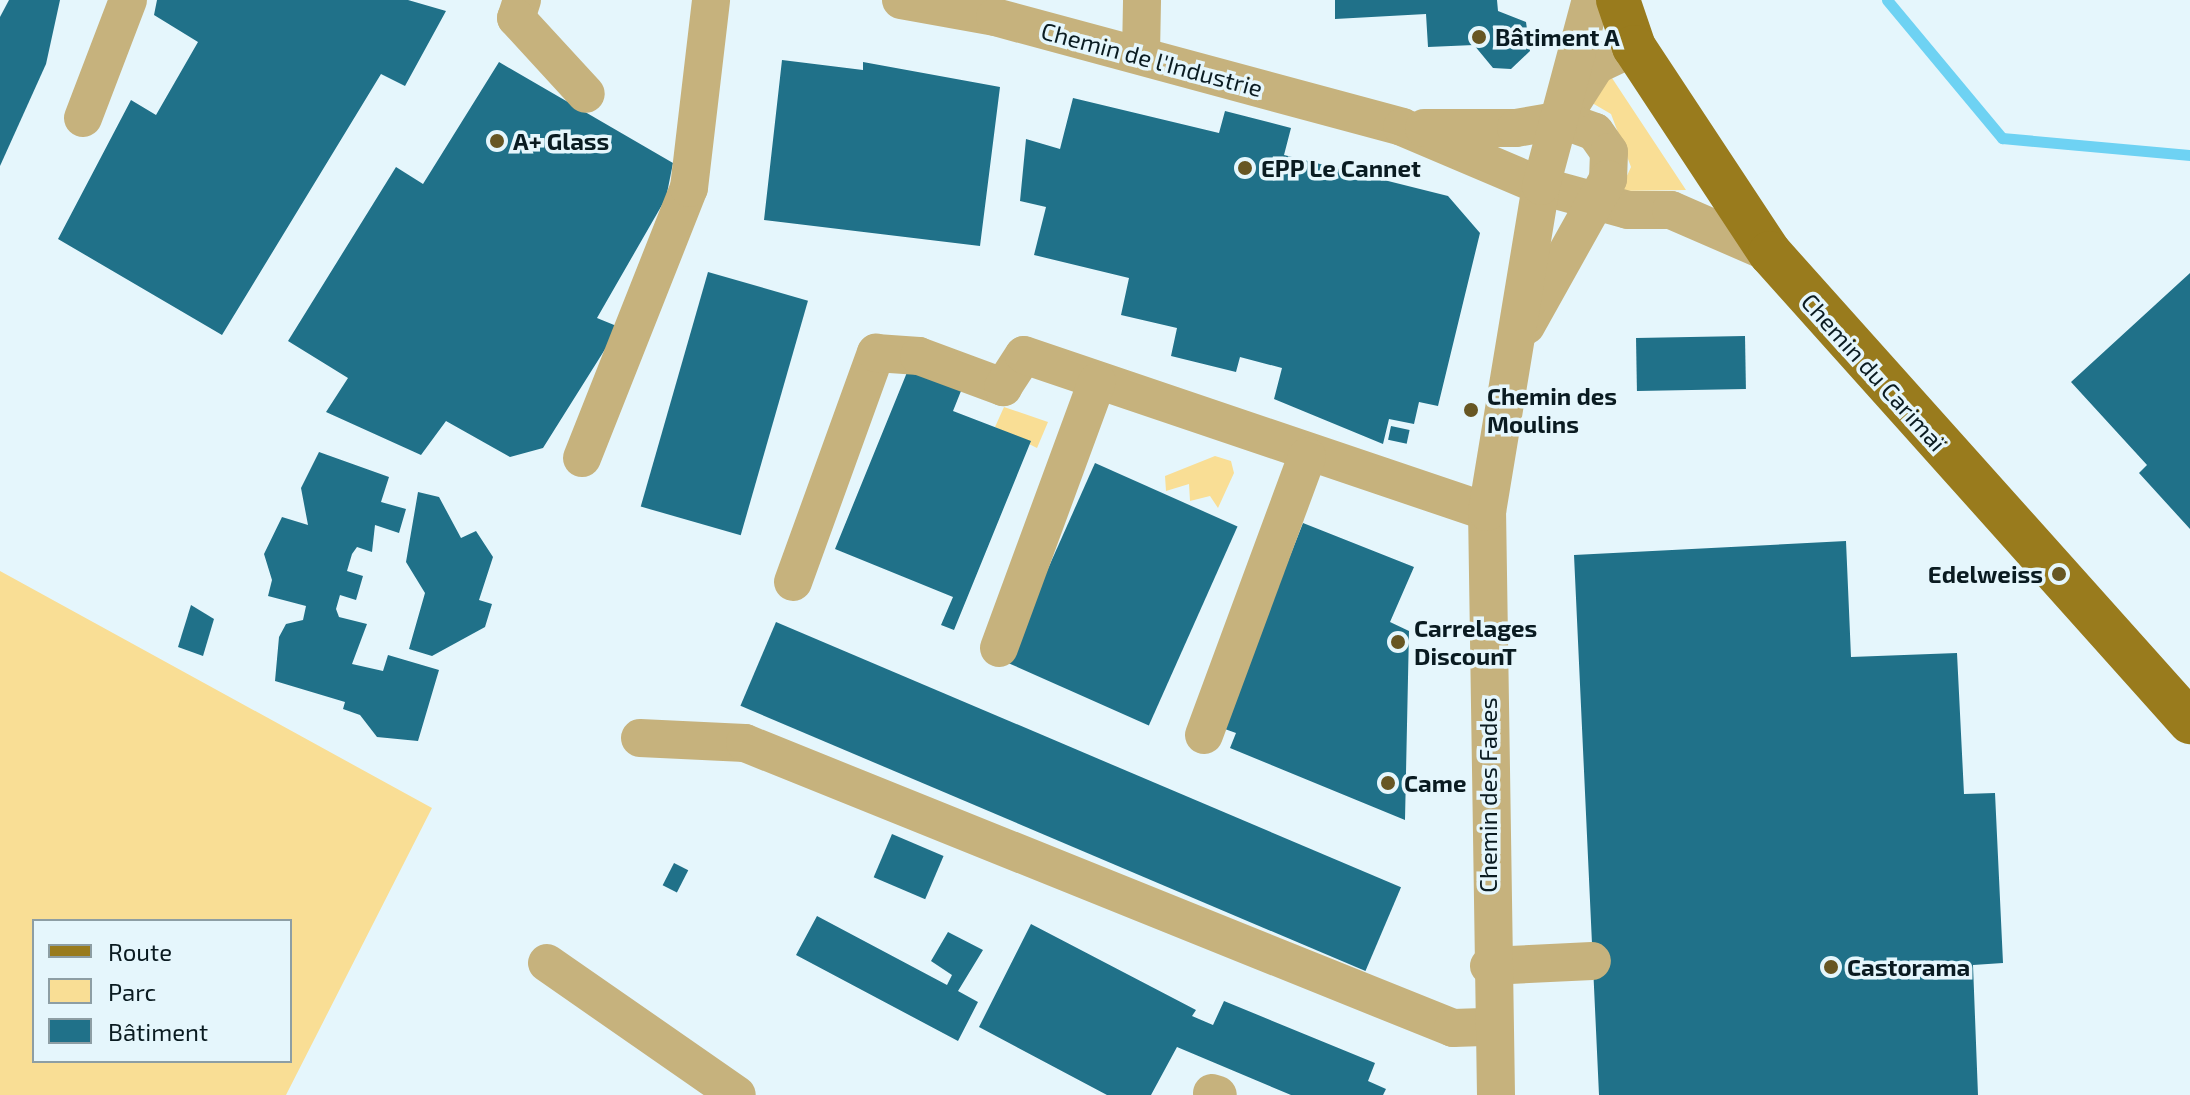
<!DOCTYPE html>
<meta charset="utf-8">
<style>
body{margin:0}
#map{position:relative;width:2190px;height:1095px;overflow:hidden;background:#e5f6fc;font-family:"Exo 2",sans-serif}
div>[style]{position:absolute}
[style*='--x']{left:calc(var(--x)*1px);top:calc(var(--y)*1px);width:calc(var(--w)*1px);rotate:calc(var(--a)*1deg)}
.green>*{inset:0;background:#f9de95}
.stream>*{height:11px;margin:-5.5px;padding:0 5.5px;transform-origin:5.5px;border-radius:5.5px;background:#6ed2f3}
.building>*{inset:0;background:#207189;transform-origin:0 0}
.minor>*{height:38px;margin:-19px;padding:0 19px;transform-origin:19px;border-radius:19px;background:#c6b27d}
.major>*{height:44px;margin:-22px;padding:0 22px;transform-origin:22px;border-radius:22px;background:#997b1d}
.dots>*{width:22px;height:22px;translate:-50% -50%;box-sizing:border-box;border:4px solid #e5f6fc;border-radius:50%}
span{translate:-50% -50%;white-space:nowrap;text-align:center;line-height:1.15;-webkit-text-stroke:7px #e5f6fc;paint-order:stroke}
.poi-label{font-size:24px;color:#0a1b21;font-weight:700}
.left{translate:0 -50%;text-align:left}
.right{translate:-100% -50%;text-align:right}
.street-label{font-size:24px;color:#0a1b21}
.legend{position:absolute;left:32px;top:919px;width:260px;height:144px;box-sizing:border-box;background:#e5f6fc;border:2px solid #8d9ea4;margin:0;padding:10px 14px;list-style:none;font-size:24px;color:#0a1b21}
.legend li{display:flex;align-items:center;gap:16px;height:40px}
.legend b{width:40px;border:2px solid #8d9ea4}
</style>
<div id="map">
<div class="green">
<i style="clip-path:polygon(1610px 75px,1686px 190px,1620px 191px,1631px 167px,1611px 114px,1587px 100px)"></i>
<i style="clip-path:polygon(1004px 407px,1048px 422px,1037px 448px,995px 427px)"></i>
<i style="clip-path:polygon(1215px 456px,1231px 461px,1234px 473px,1218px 508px,1210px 496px,1190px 501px,1189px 484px,1166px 491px,1165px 476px)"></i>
<i style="clip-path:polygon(evenodd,0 571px,432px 808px,286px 1095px,0 1095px,0 571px,34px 921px,290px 921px,290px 1061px,34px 1061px,34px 921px)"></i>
</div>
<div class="stream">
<i style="--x:1887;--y:0;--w:180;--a:50.2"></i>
<i style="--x:2002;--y:138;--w:189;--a:5.2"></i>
</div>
<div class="building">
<i style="clip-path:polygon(9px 0,60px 0,46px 64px,0 166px,0 17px)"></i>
<i style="clip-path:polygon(157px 0,408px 0,446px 11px,405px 86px,381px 74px,222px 335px,58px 239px,131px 100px,156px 115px,198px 42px,154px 15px)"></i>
<i style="clip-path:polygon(1335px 0,1497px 0,1498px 11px,1526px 22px,1530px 51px,1511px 69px,1493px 68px,1474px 45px,1428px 47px,1426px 14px,1335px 19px)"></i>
<i style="clip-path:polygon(782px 60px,863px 70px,863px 62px,1000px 87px,980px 246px,764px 220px)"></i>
<i style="clip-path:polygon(499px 62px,673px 163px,666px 198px,597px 318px,619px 327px,543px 448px,510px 457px,446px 421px,421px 455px,326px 412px,348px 378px,288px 341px,396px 167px,423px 184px)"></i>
<i style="clip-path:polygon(1073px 98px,1219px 133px,1225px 111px,1291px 128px,1284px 155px,1448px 196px,1480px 233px,1438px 406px,1419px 402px,1414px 424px,1389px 419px,1383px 444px,1274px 399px,1282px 368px,1240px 357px,1236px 372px,1171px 356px,1177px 328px,1121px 315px,1129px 278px,1034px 255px,1046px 207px,1020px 201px,1026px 139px,1060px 149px)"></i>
<i style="left:708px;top:272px;width:104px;height:244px;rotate:16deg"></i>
<i style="clip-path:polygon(2190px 273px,2190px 529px,2139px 473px,2147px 465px,2071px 382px)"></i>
<i style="left:1745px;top:336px;width:53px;height:109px;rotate:89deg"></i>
<i style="clip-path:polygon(910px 365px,963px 386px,953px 411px,1031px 441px,954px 630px,941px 625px,953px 597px,835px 549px)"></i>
<i style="left:1391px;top:426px;width:19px;height:14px;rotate:12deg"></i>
<i style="clip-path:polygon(319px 452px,389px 477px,381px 502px,406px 509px,399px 533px,375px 525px,372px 552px,357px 547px,352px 554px,347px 571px,363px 576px,356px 600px,340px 595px,336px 609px,339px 617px,367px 624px,352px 664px,383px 671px,388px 655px,439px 670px,418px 741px,377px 737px,360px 715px,343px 709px,345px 702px,275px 681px,279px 637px,286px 624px,303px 620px,306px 606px,268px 596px,272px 580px,264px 554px,282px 517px,308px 525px,301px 488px)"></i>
<i style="left:1095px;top:463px;width:156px;height:218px;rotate:24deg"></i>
<i style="clip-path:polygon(418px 492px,439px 497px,461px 538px,476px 531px,493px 557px,479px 600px,492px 604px,485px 627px,432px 656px,409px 649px,425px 593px,406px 562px)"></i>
<i style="clip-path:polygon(1303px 523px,1414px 567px,1390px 622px,1409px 631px,1405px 820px,1230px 748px,1236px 733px,1222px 728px)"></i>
<i style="clip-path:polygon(1846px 541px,1851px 657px,1957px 653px,1964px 794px,1995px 793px,2003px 963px,1973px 965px,1978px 1095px,1599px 1095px,1574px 555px)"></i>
<i style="clip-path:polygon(191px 605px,214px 619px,203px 656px,178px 647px)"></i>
<i style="left:776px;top:622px;width:679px;height:91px;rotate:23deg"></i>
<i style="left:892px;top:834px;width:56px;height:47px;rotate:23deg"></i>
<i style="left:674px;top:863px;width:16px;height:25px;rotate:27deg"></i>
<i style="clip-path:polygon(817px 916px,947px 985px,952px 975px,931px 961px,948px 932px,983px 950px,958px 991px,978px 1002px,958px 1041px,796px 955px)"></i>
<i style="clip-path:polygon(1031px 924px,1196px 1010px,1192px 1016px,1213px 1025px,1224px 1001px,1375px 1063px,1368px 1081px,1386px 1089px,1383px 1095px,1291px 1095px,1177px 1047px,1151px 1095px,1107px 1095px,979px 1027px)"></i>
</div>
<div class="minor">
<i style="--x:522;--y:0;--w:19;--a:108"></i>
<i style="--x:516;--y:18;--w:103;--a:47.4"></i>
<i style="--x:901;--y:0;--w:96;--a:10.3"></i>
<i style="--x:995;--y:17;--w:422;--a:15.1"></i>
<i style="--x:1402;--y:127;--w:151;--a:23"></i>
<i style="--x:1541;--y:186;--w:90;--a:15.4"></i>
<i style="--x:1628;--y:210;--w:43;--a:0"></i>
<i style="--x:1671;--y:210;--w:108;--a:23.5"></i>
<i style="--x:1141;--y:54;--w:54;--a:-88.9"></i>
<i style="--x:1573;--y:101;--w:43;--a:-57.4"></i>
<i style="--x:1596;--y:65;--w:42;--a:-25.3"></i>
<i style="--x:83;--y:118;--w:126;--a:-69.1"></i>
<i style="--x:1424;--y:128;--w:92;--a:0"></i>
<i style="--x:1516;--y:128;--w:47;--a:-9.9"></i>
<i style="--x:1562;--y:120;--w:35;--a:20"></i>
<i style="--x:1595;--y:132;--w:24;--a:55"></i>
<i style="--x:1609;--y:152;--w:27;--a:92"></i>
<i style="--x:1608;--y:179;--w:168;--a:119.2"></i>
<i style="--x:582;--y:458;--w:290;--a:-68.4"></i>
<i style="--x:689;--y:188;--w:189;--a:-83.3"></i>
<i style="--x:793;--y:582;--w:244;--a:-70.1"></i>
<i style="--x:876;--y:353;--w:43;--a:4"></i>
<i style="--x:919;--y:356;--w:90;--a:20.3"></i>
<i style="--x:1003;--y:387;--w:38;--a:-57"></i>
<i style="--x:1024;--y:355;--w:489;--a:18.7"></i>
<i style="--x:999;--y:648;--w:284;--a:-69.8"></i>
<i style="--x:1204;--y:735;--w:297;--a:-69.7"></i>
<i style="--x:640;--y:738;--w:105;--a:2.7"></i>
<i style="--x:745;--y:743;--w:763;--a:21.93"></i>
<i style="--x:1453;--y:1028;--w:38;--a:-2"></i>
<i style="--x:547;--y:963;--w:231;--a:34.8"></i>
<i style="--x:1489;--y:966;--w:103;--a:-2.8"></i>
<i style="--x:1212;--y:1093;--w:6;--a:18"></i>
<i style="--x:1496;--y:1095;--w:583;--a:-90.88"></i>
<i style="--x:1487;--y:512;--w:330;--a:-80.6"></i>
<i style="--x:1541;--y:186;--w:193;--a:-75"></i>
</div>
<div class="major">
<i style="--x:1618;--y:0;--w:50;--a:71.2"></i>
<i style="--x:1634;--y:47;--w:247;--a:56.6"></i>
<i style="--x:1770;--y:253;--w:630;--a:48.15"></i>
</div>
<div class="dots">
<i style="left:1479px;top:37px;background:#675623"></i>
<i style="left:497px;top:141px;background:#675623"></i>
<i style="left:1245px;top:168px;background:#675623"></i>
<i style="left:1471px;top:410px;background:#675623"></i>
<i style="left:2059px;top:574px;background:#675623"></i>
<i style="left:1398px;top:642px;background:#675623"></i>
<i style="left:1388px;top:783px;background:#675623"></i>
<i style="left:1831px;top:967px;background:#675623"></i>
</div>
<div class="poi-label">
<span class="left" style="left:1495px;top:37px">Bâtiment A</span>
<span class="left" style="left:513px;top:141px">A+ Glass</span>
<span class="left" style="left:1261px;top:168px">EPP Le Cannet</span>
<span class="left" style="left:1487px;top:410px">Chemin des<br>Moulins</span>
<span class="right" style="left:2043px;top:574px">Edelweiss</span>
<span class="left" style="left:1414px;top:642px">Carrelages<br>DiscounT</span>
<span class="left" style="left:1404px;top:783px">Came</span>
<span class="left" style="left:1847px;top:967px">Castorama</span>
</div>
<div class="street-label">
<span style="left:1152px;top:59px;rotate:15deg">Chemin de l'Industrie</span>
<span style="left:1874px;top:372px;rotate:48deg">Chemin du Carimaï</span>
<span style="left:1488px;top:795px;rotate:-90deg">Chemin des Fades</span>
</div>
<ul class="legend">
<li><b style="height:10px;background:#997b1d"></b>Route</li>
<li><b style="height:22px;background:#f9de95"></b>Parc</li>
<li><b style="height:22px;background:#207189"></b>Bâtiment</li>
</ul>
</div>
